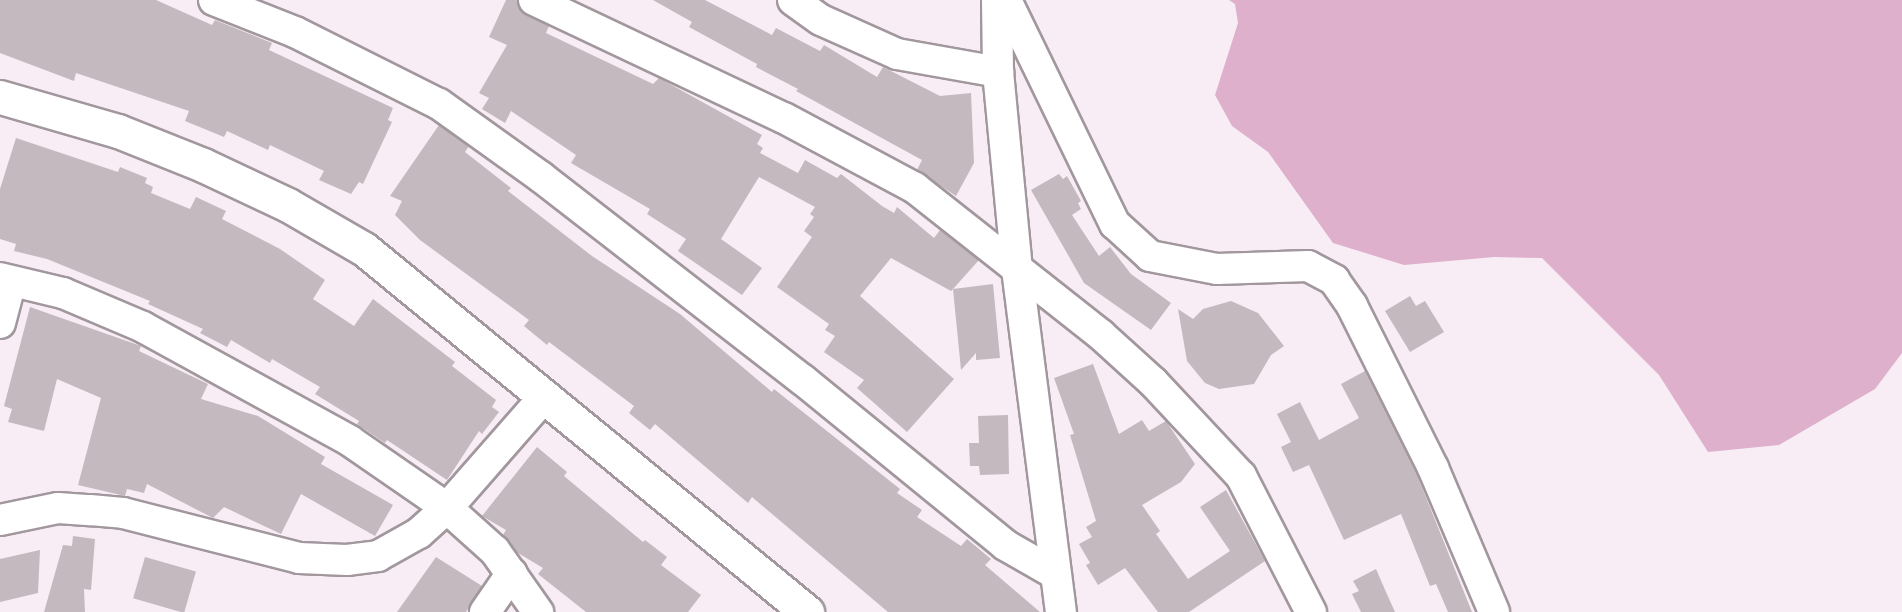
<!DOCTYPE html>
<style>
body{margin:0}
#map{position:relative;width:1902px;height:612px;overflow:hidden;background:#f8edf4;font-family:Roboto,sans-serif}
div>[style]{position:absolute}
[style*='--x']{left:calc(var(--x)*1px);top:calc(var(--y)*1px);width:calc(var(--w)*1px);rotate:calc(var(--a)*1deg)}
.green>*{inset:0;background:#deb0cc}
.building>*{inset:0;background:#c3b9bf;transform-origin:0 0}
.roads{filter:drop-shadow(2px 0 #a1979d) drop-shadow(-2px 0 #a1979d) drop-shadow(0 2px #a1979d) drop-shadow(0 -2px #a1979d)}
.minor>*{height:30px;margin:-15px;padding:0 15px;transform-origin:15px;border-radius:15px;background:#fff}
.tertiary>*{height:33px;margin:-16.5px;padding:0 16.5px;transform-origin:16.5px;border-radius:16.5px;background:#fff}
span{translate:-50% -50%;white-space:nowrap;text-align:center;line-height:1.15;-webkit-text-stroke:4.5px #f8edf4;paint-order:stroke}
</style>
<div id="map">
<div class="green">
<i style="clip-path:polygon(1229px 0,1902px 0,1902px 353px,1875px 389px,1779px 445px,1708px 452px,1659px 375px,1542px 258px,1494px 257px,1404px 265px,1333px 243px,1268px 152px,1232px 126px,1215px 95px,1238px 23px,1235px 4px)"></i>
</div>
<div class="building">
<i style="clip-path:polygon(0 0,156px 0,212px 25px,215px 20px,272px 43px,269px 50px,393px 108px,388px 120px,392px 122px,363px 184px,359px 182px,351px 194px,319px 180px,324px 171px,270px 145px,268px 150px,227px 131px,224px 137px,185px 121px,189px 111px,76px 73px,74px 81px,0 53px)"></i>
<i style="clip-path:polygon(506px 0,517px 0,526px 15px,549px 26px,546px 33px,653px 84px,659px 78px,762px 135px,757px 144px,763px 148px,760px 153px,798px 173px,805px 160px,837px 178px,841px 174px,882px 206px,894px 213px,897px 207px,934px 238px,940px 230px,979px 260px,953px 289px,993px 284px,1000px 358px,976px 360px,976px 353px,961px 370px,953px 289px,951px 291px,891px 258px,860px 296px,954px 379px,907px 432px,857px 388px,864px 380px,824px 352px,835px 336px,825px 330px,829px 324px,777px 287px,812px 237px,804px 231px,814px 217px,810px 214px,815px 207px,759px 177px,721px 239px,762px 268px,742px 295px,678px 251px,686px 239px,647px 214px,650px 209px,571px 163px,576px 155px,511px 111px,505px 123px,482px 109px,489px 98px,479px 93px,507px 45px,489px 37px)"></i>
<i style="clip-path:polygon(653px 0,705px 0,772px 35px,776px 28px,820px 51px,824px 45px,877px 77px,883px 67px,940px 96px,971px 93px,974px 163px,956px 196px,917px 170px,922px 160px,796px 91px,798px 89px,756px 67px,757px 64px,689px 27px,692px 22px)"></i>
<i style="clip-path:polygon(439px 125px,469px 146px,465px 152px,511px 188px,508px 191px,592px 256px,680px 314px,772px 392px,774px 389px,900px 489px,897px 493px,922px 510px,917px 517px,961px 546px,967px 539px,991px 559px,985px 565px,1040px 612px,888px 612px,752px 497px,748px 503px,655px 424px,650px 430px,629px 413px,634px 406px,549px 342px,547px 345px,524px 326px,529px 320px,420px 240px,395px 215px,402px 201px,390px 196px)"></i>
<i style="clip-path:polygon(16px 138px,118px 172px,120px 167px,147px 178px,145px 183px,153px 187px,151px 193px,190px 209px,196px 197px,226px 211px,222px 219px,280px 249px,325px 280px,313px 299px,354px 326px,373px 299px,455px 362px,452px 366px,496px 400px,492px 407px,499px 412px,482px 434px,479px 431px,447px 480px,387px 440px,385px 443px,357px 424px,359px 421px,315px 394px,320px 387px,272px 359px,270px 363px,231px 340px,227px 347px,200px 333px,203px 329px,148px 304px,150px 301px,47px 259px,14px 251px,16px 244px,0 239px,0 189px)"></i>
<i style="clip-path:polygon(1059px 174px,1063px 179px,1067px 176px,1081px 201px,1078px 203px,1081px 209px,1072px 215px,1099px 256px,1110px 247px,1131px 274px,1171px 303px,1151px 330px,1084px 283px,1031px 190px)"></i>
<i style="clip-path:polygon(1410px 296px,1416px 306px,1425px 301px,1444px 332px,1410px 352px,1385px 311px)"></i>
<i style="clip-path:polygon(1231px 301px,1258px 313px,1284px 346px,1271px 355px,1254px 384px,1219px 389px,1205px 383px,1187px 361px,1178px 309px,1193px 319px,1203px 309px)"></i>
<i style="clip-path:polygon(30px 307px,141px 346px,139px 351px,208px 384px,201px 399px,258px 416px,325px 457px,321px 464px,393px 505px,375px 536px,301px 494px,281px 534px,224px 507px,213px 518px,147px 484px,144px 493px,127px 489px,125px 496px,78px 485px,101px 398px,57px 379px,44px 431px,8px 422px,12px 409px,4px 406px)"></i>
<i style="clip-path:polygon(1093px 364px,1119px 434px,1142px 420px,1149px 431px,1166px 421px,1195px 464px,1181px 482px,1142px 505px,1160px 531px,1156px 534px,1188px 579px,1230px 551px,1200px 507px,1226px 490px,1265px 561px,1189px 612px,1158px 612px,1125px 568px,1098px 585px,1086px 565px,1090px 563px,1079px 544px,1092px 537px,1086px 527px,1096px 521px,1070px 435px,1074px 434px,1054px 378px)"></i>
<i style="clip-path:polygon(1365px 371px,1417px 475px,1472px 612px,1448px 612px,1436px 584px,1430px 586px,1401px 514px,1344px 540px,1309px 465px,1293px 472px,1281px 447px,1291px 442px,1277px 414px,1300px 402px,1319px 440px,1359px 418px,1341px 384px)"></i>
<i style="clip-path:polygon(1008px 415px,1009px 474px,980px 475px,979px 466px,970px 466px,969px 443px,979px 443px,978px 416px)"></i>
<i style="clip-path:polygon(537px 447px,567px 472px,564px 476px,643px 542px,645px 540px,667px 557px,661px 565px,701px 595px,688px 612px,586px 612px,538px 574px,543px 568px,518px 553px,503px 535px,506px 530px,482px 516px)"></i>
<i style="clip-path:polygon(73px 536px,95px 539px,91px 590px,84px 589px,85px 612px,44px 612px,63px 545px,72px 546px)"></i>
<i style="clip-path:polygon(40px 550px,38px 593px,0 602px,0 559px)"></i>
<i style="left:145px;top:557px;width:53px;height:43px;rotate:16deg"></i>
<i style="clip-path:polygon(436px 557px,482px 586px,466px 612px,397px 612px)"></i>
<i style="clip-path:polygon(1376px 569px,1386px 592px,1395px 612px,1361px 612px,1352px 594px,1359px 591px,1353px 581px)"></i>
</div>
<div class="roads">
<div class="minor">
<i style="--x:214;--y:0;--w:87;--a:21.6"></i>
<i style="--x:295;--y:32;--w:161;--a:26.6"></i>
<i style="--x:439;--y:104;--w:125;--a:35.6"></i>
<i style="--x:541;--y:177;--w:331;--a:37.8"></i>
<i style="--x:803;--y:380;--w:261;--a:39.2"></i>
<i style="--x:1005;--y:545;--w:56;--a:29.7"></i>
<i style="--x:534;--y:0;--w:276;--a:25.3"></i>
<i style="--x:784;--y:118;--w:149;--a:28.1"></i>
<i style="--x:915;--y:188;--w:236;--a:38.3"></i>
<i style="--x:1100;--y:334;--w:72;--a:42.2"></i>
<i style="--x:1153;--y:382;--w:129;--a:46.9"></i>
<i style="--x:1241;--y:476;--w:153;--a:62.8"></i>
<i style="--x:793;--y:0;--w:34;--a:36"></i>
<i style="--x:821;--y:20;--w:83;--a:24.1"></i>
<i style="--x:897;--y:54;--w:103;--a:10.1"></i>
<i style="--x:997;--y:0;--w:72;--a:89.2"></i>
<i style="--x:998;--y:72;--w:198;--a:84.5"></i>
<i style="--x:1017;--y:269;--w:346;--a:82.7"></i>
<i style="--x:1006;--y:0;--w:249;--a:64.1"></i>
<i style="--x:1115;--y:224;--w:47;--a:42.4"></i>
<i style="--x:1150;--y:256;--w:68;--a:11"></i>
<i style="--x:1217;--y:269;--w:91;--a:-1.9"></i>
<i style="--x:1308;--y:266;--w:30;--a:28"></i>
<i style="--x:1334;--y:280;--w:32;--a:55"></i>
<i style="--x:1352;--y:306;--w:181;--a:63.4"></i>
<i style="--x:1433;--y:468;--w:156;--a:67"></i>
<i style="--x:0;--y:278;--w:65;--a:13.4"></i>
<i style="--x:63;--y:293;--w:87;--a:23"></i>
<i style="--x:143;--y:327;--w:236;--a:28.8"></i>
<i style="--x:350;--y:441;--w:118;--a:34.6"></i>
<i style="--x:447;--y:508;--w:64;--a:41.9"></i>
<i style="--x:495;--y:551;--w:75;--a:54.8"></i>
<i style="--x:0;--y:323;--w:43;--a:-75.3"></i>
<i style="--x:0;--y:520;--w:59;--a:-11.7"></i>
<i style="--x:58;--y:508;--w:32;--a:4"></i>
<i style="--x:90;--y:510;--w:33;--a:5"></i>
<i style="--x:123;--y:513;--w:182;--a:14.3"></i>
<i style="--x:299;--y:558;--w:48;--a:2.4"></i>
<i style="--x:347;--y:560;--w:31;--a:-7"></i>
<i style="--x:378;--y:556;--w:47;--a:-29.3"></i>
<i style="--x:419;--y:533;--w:38;--a:-42"></i>
<i style="--x:447;--y:508;--w:149;--a:-48.8"></i>
<i style="--x:485;--y:612;--w:47;--a:-55.3"></i>
</div>
<div class="tertiary">
<i style="--x:0;--y:97;--w:123;--a:16.1"></i>
<i style="--x:118;--y:131;--w:92;--a:21.8"></i>
<i style="--x:203;--y:165;--w:94;--a:25.2"></i>
<i style="--x:288;--y:205;--w:88;--a:30.1"></i>
<i style="--x:364;--y:249;--w:573;--a:39.33"></i>
</div>
</div>
</div>
